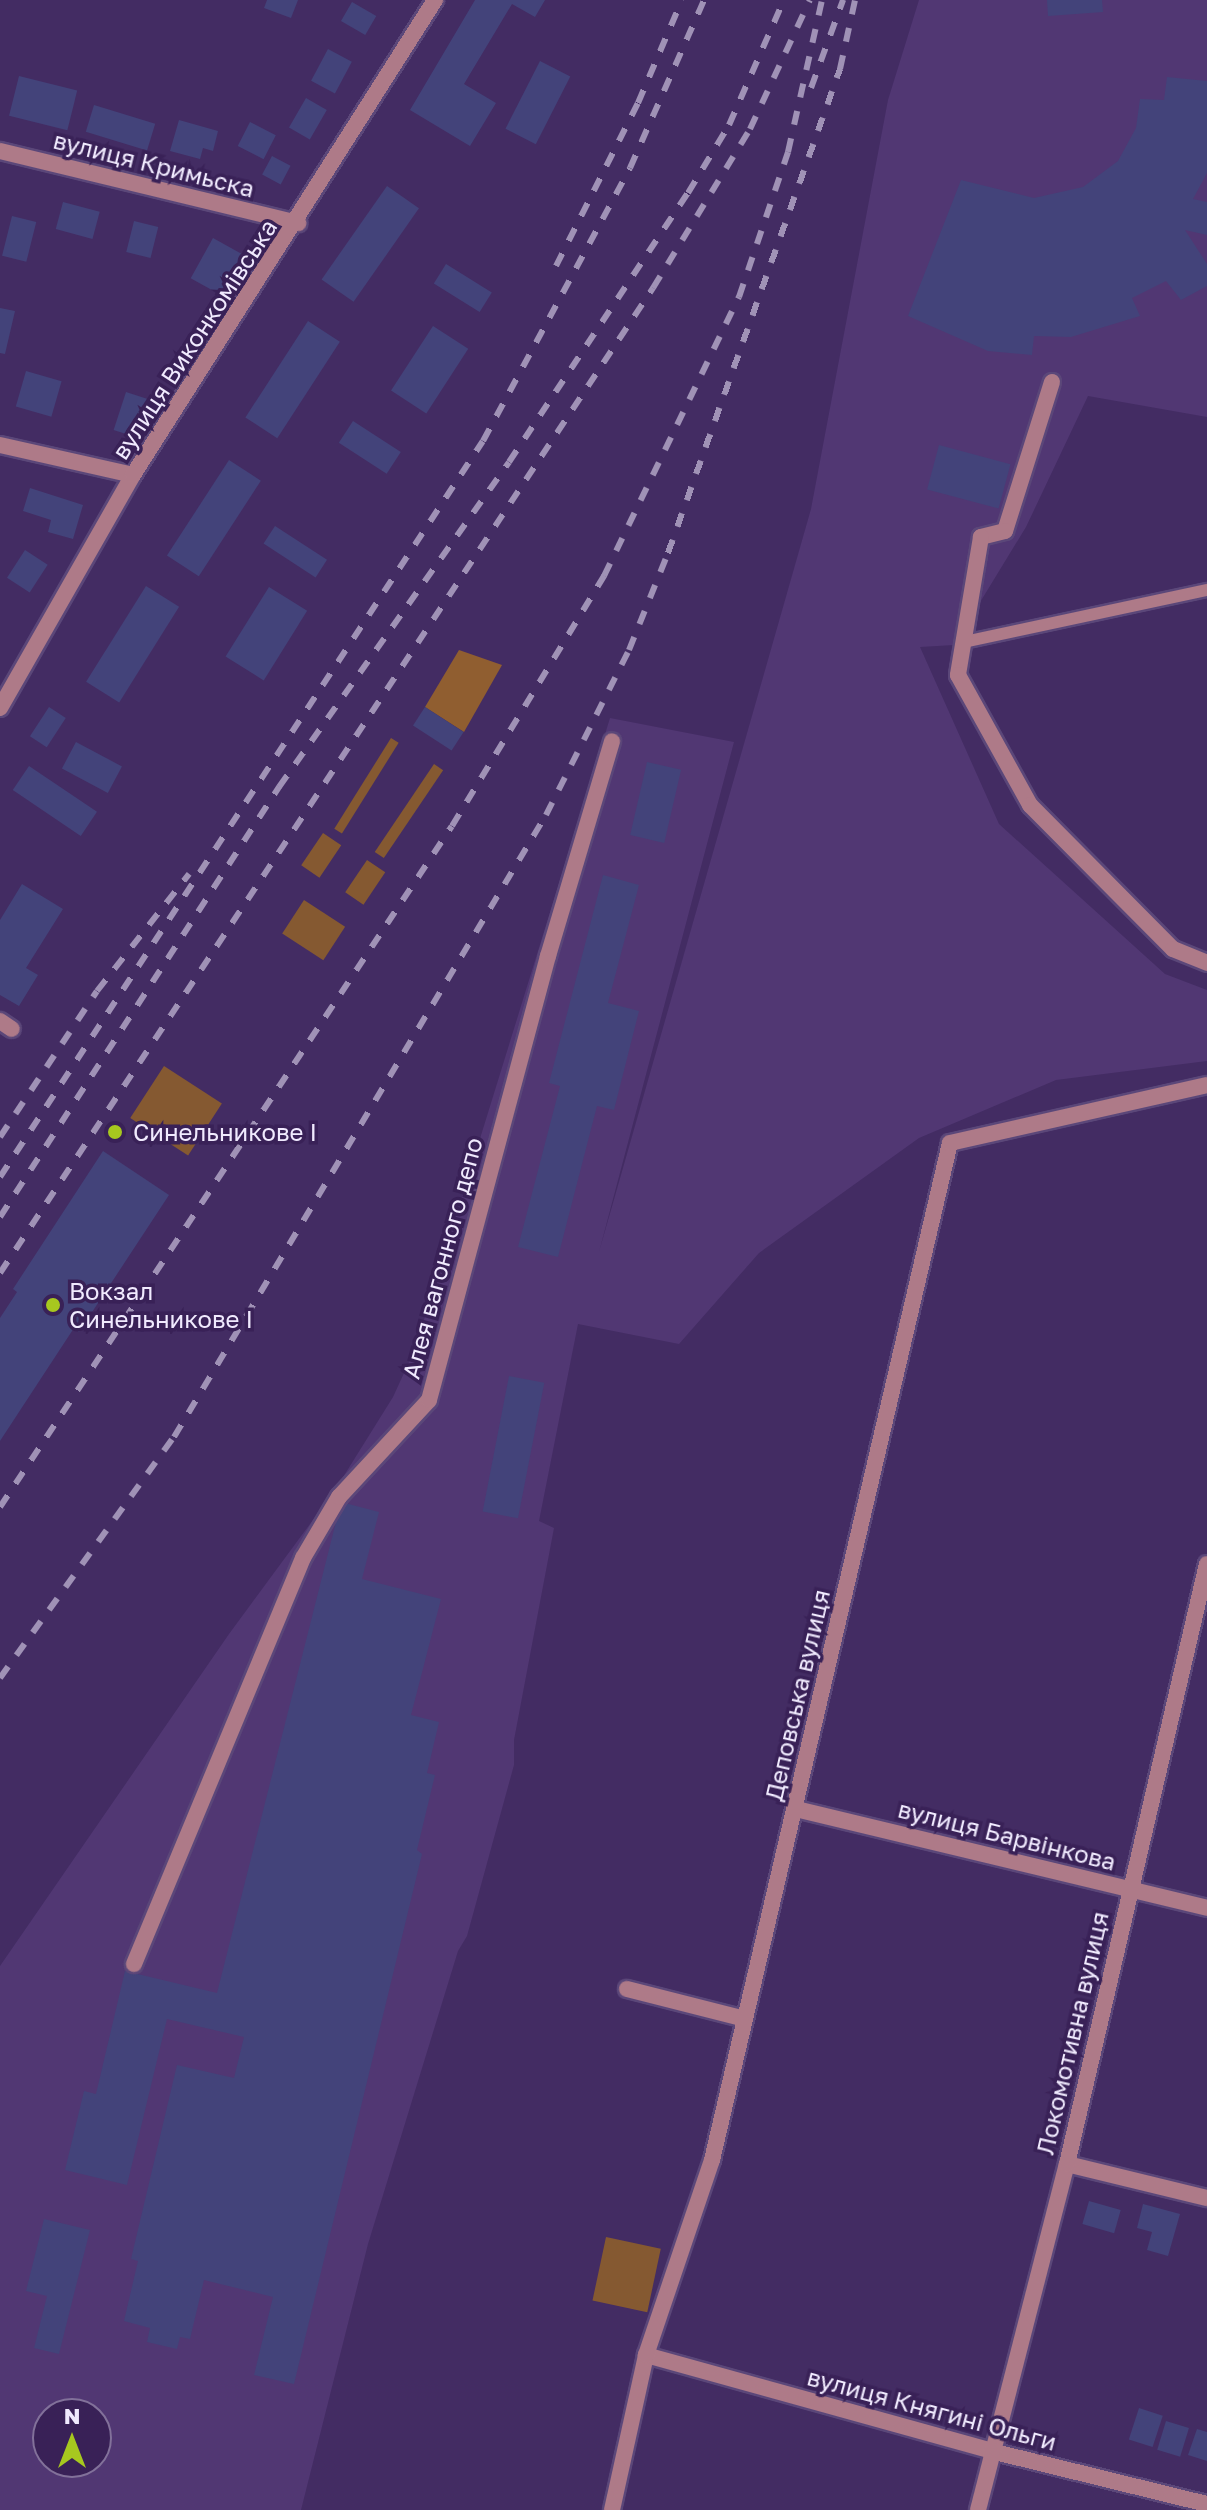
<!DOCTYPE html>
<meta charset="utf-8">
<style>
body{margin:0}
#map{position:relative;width:1207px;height:2510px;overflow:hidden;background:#432c63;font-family:"Golos Text",sans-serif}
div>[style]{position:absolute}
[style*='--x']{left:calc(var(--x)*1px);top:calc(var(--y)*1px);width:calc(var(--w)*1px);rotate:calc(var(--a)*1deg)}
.built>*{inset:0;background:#513773}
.green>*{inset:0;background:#855931;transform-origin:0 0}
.forest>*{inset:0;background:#905e30}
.building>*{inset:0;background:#43437a;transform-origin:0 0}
.roads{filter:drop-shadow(2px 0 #5b4779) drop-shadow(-2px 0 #5b4779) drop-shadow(0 2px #5b4779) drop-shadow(0 -2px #5b4779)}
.lane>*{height:12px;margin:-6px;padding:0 6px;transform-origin:6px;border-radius:6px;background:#ae7a88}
.street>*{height:16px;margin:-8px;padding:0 8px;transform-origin:8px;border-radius:8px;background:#ae7a88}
.rail>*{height:6px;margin-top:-3px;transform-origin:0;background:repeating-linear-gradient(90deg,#a092b6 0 14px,transparent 0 28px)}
.dots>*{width:22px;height:22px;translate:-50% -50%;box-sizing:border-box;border:4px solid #392157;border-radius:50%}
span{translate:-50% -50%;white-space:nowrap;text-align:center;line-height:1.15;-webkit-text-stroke:7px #392157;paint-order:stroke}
.street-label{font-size:24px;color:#f0eafe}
.poi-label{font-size:24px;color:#f0eafe}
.left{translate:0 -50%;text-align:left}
.north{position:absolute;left:32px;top:2398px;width:80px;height:80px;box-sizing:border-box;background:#392157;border:2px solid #82719a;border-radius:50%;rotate:0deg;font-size:22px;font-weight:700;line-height:32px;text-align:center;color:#f0eafe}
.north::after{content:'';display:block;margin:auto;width:28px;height:36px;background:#a7c81f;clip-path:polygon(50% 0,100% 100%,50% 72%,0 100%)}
</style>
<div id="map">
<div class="built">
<i style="clip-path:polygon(evenodd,919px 0,1207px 0,1207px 417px,1088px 396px,1026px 527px,954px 645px,920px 647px,999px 824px,1165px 974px,1207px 990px,1207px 1061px,1056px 1080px,919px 1138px,759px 1253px,679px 1344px,578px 1324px,539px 1521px,554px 1528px,514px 1740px,514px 1765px,467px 1936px,458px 1951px,368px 2244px,301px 2510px,0 2510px,0 1966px,229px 1634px,335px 1490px,393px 1397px,415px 1349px,610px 718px,734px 742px,599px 1252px,811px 509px,888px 100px,919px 0,48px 2414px,96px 2414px,96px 2462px,48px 2462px,48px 2414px)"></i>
</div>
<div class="green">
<i style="left:391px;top:738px;width:9px;height:107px;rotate:32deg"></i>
<i style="left:434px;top:764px;width:11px;height:106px;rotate:34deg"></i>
<i style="left:323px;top:833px;width:22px;height:39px;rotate:34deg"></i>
<i style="left:367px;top:860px;width:22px;height:39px;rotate:34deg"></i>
<i style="left:304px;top:900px;width:49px;height:40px;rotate:33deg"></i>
<i style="left:164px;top:1066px;width:69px;height:62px;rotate:33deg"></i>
<i style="left:606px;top:2237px;width:56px;height:65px;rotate:12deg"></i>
</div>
<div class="forest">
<i style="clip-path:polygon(459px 650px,502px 665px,464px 732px,425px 707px)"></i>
</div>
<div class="building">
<i style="clip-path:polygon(267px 0,298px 0,291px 18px,264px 8px)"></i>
<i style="clip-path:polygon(475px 0,545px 0,535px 17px,512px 4px,464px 84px,496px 103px,470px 146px,410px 110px)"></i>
<i style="clip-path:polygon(1047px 0,1102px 0,1103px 12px,1048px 16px)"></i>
<i style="left:352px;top:2px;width:28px;height:22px;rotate:30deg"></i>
<i style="left:328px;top:49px;width:27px;height:36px;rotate:28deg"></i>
<i style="left:540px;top:61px;width:34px;height:76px;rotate:27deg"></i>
<i style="left:19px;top:76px;width:60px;height:41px;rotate:14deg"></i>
<i style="clip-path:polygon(1167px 77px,1207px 81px,1207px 173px,1193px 199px,1207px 202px,1207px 235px,1185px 230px,1207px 264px,1207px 286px,1181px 300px,1166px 281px,1132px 298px,1140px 316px,1071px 337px,1034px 336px,1032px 355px,988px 351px,908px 316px,961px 180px,1034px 198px,1083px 187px,1118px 161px,1136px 128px,1140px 99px,1164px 100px)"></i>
<i style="left:306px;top:98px;width:24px;height:34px;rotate:30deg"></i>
<i style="left:94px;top:105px;width:64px;height:28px;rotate:17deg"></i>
<i style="clip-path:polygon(179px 120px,218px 131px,213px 151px,203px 148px,200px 159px,170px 151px)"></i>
<i style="left:250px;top:122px;width:29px;height:27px;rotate:27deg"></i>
<i style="left:272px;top:156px;width:21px;height:21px;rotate:28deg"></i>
<i style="left:387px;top:186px;width:39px;height:114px;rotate:35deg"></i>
<i style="left:63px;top:202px;width:38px;height:28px;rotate:15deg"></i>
<i style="left:12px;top:216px;width:25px;height:41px;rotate:14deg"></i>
<i style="left:134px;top:221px;width:25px;height:32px;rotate:14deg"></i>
<i style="left:213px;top:238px;width:33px;height:46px;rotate:29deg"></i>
<i style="left:446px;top:264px;width:54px;height:23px;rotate:32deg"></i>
<i style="clip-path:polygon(0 308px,15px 311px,5px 354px,0 353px)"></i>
<i style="left:308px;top:321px;width:38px;height:115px;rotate:33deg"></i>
<i style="left:433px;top:326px;width:42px;height:77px;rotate:33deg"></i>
<i style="left:26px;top:371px;width:37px;height:37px;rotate:16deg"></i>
<i style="left:126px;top:392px;width:26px;height:40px;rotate:18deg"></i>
<i style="left:353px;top:421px;width:57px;height:26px;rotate:33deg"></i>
<i style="left:939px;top:445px;width:74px;height:46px;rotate:15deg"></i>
<i style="left:229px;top:460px;width:38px;height:114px;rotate:33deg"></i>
<i style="clip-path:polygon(30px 488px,83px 505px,73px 539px,48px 532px,51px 520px,23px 511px)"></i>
<i style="left:275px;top:526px;width:62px;height:21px;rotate:33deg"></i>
<i style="left:25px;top:550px;width:27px;height:33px;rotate:33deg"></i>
<i style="left:146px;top:586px;width:39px;height:113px;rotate:32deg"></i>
<i style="left:269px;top:587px;width:45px;height:82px;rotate:32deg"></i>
<i style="left:49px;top:707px;width:20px;height:35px;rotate:33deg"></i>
<i style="left:425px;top:707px;width:46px;height:22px;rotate:33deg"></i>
<i style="left:76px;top:742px;width:52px;height:30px;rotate:28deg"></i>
<i style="left:647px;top:762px;width:35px;height:75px;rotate:13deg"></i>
<i style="left:29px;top:766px;width:82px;height:29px;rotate:34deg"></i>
<i style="clip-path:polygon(603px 875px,639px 885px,608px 1003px,639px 1011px,614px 1110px,597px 1106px,558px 1257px,518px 1247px,560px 1086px,549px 1083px)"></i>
<i style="clip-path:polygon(22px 884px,63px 909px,26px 968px,38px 975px,19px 1006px,0 995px,0 920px)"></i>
<i style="clip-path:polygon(103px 1151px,169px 1195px,79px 1332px,74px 1328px,0 1441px,0 1318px,17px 1292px,13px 1289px)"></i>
<i style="left:509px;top:1376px;width:36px;height:138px;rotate:11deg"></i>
<i style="clip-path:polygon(341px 1502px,379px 1512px,362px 1579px,441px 1599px,411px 1715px,439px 1722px,427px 1773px,435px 1775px,417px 1850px,422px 1854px,294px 2384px,254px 2375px,273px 2297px,204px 2280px,190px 2339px,180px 2337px,177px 2349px,147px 2342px,150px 2328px,124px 2321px,138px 2261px,131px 2259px,177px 2065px,234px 2078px,244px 2037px,167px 2019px,127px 2185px,65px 2170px,84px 2091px,96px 2094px,125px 1971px,217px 1993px)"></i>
<i style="left:1089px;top:2201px;width:33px;height:24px;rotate:16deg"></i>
<i style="clip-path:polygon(1143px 2204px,1180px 2214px,1168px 2256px,1147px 2250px,1152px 2232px,1137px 2228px)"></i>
<i style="clip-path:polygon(44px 2219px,90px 2230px,59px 2354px,34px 2348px,47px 2296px,26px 2291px)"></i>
<i style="left:1139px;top:2408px;width:25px;height:33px;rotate:18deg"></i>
<i style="left:1166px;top:2421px;width:24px;height:30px;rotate:17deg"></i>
<i style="clip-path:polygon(1197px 2429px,1207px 2432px,1207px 2461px,1188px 2455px)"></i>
</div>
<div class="roads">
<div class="lane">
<i style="--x:964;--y:642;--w:249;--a:-12.1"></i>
</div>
<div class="street">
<i style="--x:0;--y:151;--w:307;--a:13.6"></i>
<i style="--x:1052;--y:382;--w:156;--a:107.5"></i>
<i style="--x:1005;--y:531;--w:25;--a:166"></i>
<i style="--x:981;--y:537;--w:140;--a:99.5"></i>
<i style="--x:958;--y:675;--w:149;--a:61"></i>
<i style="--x:1030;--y:805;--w:203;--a:45.2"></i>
<i style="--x:1173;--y:949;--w:37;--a:22"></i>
<i style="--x:0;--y:445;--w:136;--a:12.7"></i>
<i style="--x:0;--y:708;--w:268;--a:-60.3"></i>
<i style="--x:133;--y:475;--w:563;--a:-57.55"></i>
<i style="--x:0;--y:1021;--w:14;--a:34"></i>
<i style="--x:796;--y:1809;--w:423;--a:13.5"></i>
<i style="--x:134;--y:1964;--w:440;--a:-67.4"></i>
<i style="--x:303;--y:1558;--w:71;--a:-59.5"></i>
<i style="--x:339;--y:1497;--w:132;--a:-47.1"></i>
<i style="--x:429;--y:1400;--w:460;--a:-75"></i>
<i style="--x:548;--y:956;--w:224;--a:-73.4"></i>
<i style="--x:627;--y:1989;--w:119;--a:14.2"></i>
<i style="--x:1067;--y:2164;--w:144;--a:13.7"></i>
<i style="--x:646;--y:2355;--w:358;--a:15.5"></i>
<i style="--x:991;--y:2451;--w:222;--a:13.8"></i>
<i style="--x:612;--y:2510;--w:159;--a:-77.6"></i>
<i style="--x:646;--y:2355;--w:206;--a:-71.3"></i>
<i style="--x:712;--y:2160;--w:1044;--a:-76.83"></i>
<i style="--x:950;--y:1143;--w:263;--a:-12.7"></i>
<i style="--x:978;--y:2510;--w:357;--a:-75.6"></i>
<i style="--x:1067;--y:2164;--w:616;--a:-76.87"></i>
</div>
</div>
<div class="rail">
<i style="--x:811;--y:88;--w:94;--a:-70"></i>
<i style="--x:556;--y:266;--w:182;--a:-63.3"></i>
<i style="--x:638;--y:103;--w:112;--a:-66.9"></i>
<i style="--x:0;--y:1137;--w:175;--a:-56.4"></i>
<i style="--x:97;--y:991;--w:149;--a:-51.8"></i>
<i style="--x:0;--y:1177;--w:880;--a:-56.73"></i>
<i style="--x:483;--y:441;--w:310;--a:-61.7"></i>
<i style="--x:630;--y:168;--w:184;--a:-66.2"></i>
<i style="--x:0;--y:1217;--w:513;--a:-57.02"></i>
<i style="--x:279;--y:787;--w:398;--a:-54.7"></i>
<i style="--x:509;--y:462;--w:323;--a:-56.4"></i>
<i style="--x:688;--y:193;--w:79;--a:-58.9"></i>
<i style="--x:729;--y:125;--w:137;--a:-66.3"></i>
<i style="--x:0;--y:1273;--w:1182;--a:-56.46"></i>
<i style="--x:653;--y:288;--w:186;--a:-58.6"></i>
<i style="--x:750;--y:129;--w:142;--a:-65.1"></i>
<i style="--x:0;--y:1507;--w:817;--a:-56.43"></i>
<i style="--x:452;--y:826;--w:293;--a:-58.7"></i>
<i style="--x:604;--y:576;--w:310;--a:-64.2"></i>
<i style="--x:739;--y:297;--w:153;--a:-71.3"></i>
<i style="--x:788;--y:152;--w:156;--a:-77.4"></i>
<i style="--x:0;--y:1678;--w:297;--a:-54.2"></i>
<i style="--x:174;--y:1437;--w:725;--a:-59.12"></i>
<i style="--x:546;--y:815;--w:185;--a:-63.3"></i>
<i style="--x:629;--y:650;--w:105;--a:-68.1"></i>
<i style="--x:668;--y:553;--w:514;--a:-70.44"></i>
<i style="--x:840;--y:69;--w:71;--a:-77.7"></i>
</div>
<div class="dots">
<i style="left:115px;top:1132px;background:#a7c81f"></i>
<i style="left:53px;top:1305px;background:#a7c81f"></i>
</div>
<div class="street-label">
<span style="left:154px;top:164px;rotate:14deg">вулиця Кримьска</span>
<span style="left:194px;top:339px;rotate:-57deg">вулиця Виконкомівська</span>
<span style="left:442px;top:1258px;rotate:-75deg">Алея вагонного депо</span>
<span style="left:797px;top:1695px;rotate:-77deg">Деповська вулиця</span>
<span style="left:1007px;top:1835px;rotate:14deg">вулиця Барвінкова</span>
<span style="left:1072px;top:2033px;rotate:-77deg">Локомотивна вулиця</span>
<span style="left:932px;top:2409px;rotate:15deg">вулиця Княгині Ольги</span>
</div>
<div class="poi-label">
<span class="left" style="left:133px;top:1132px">Синельникове І</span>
<span class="left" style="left:69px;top:1305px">Вокзал<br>Синельникове І</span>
</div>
<div class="north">N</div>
</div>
